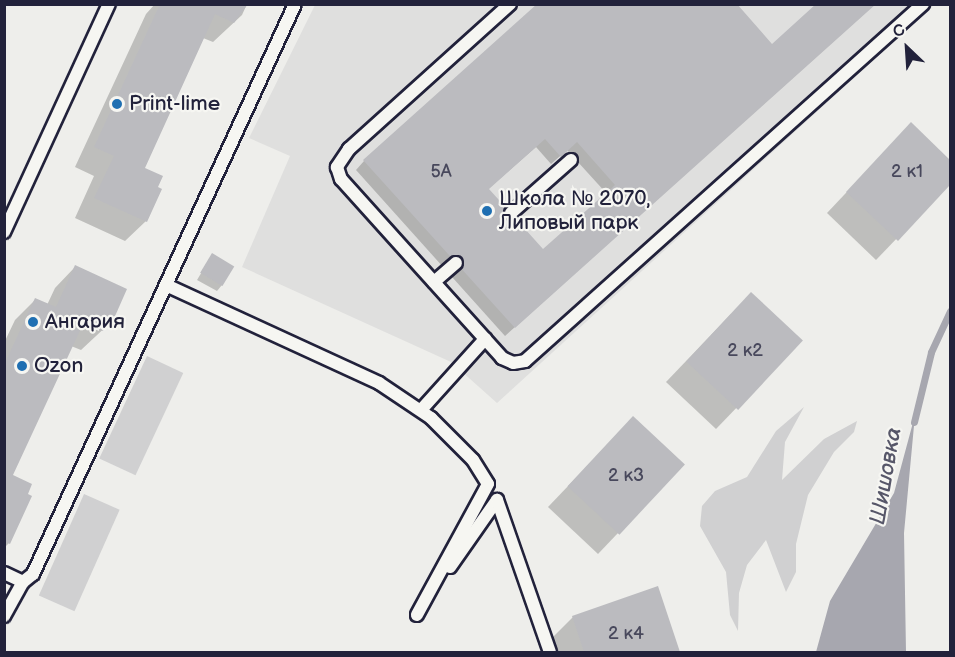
<!DOCTYPE html>
<meta charset="utf-8">
<style>
body{margin:0}
#map{position:relative;width:955px;height:657px;overflow:hidden;background:#eeeeeb;font-family:"Balsamiq Sans",sans-serif}
div>[style]{position:absolute}
[style*='--x']{left:calc(var(--x)*1px);top:calc(var(--y)*1px);width:calc(var(--w)*1px);rotate:calc(var(--a)*1deg)}
.built>*{inset:0;background:#dfdfde}
.green>*{inset:0;background:#d0d0d1;transform-origin:0 0}
.water>*{inset:0;background:#a7a7af}
.shadow>*{inset:0;background:#0003}
.stream>*{height:7px;margin:-3.5px;padding:0 3.5px;transform-origin:3.5px;border-radius:3.5px;background:#a7a7af}
.building>*{inset:0;background:#bbbbbf;transform-origin:0 0}
.roads{filter:drop-shadow(2px 0 #22223b) drop-shadow(-2px 0 #22223b) drop-shadow(0 2px #22223b) drop-shadow(0 -2px #22223b)}
.service>*{height:12px;margin:-6px;padding:0 6px;transform-origin:6px;border-radius:6px;background:#f6f6f2}
.dots>*{width:16px;height:16px;translate:-50% -50%;box-sizing:border-box;border:3px solid #f6f6f2;border-radius:50%}
span{translate:-50% -50%;white-space:nowrap;text-align:center;line-height:1.15;-webkit-text-stroke:4.5px #f6f6f2;paint-order:stroke}
.number-label{font-size:18px;color:#48485c}
.number-label span{-webkit-text-stroke-width:0}
.poi-label{font-size:21px;color:#22223b}
.left{translate:0 -50%;text-align:left}
.water-label{font-size:22px;color:#575769;font-style:italic}
.frame{position:absolute;inset:0;border:6px solid #22223b;pointer-events:none}
.north{position:absolute;left:877px;top:18px;width:60px;height:60px;-webkit-text-stroke:4px #f6f6f2;paint-order:stroke;rotate:335deg;font-size:16px;font-weight:700;line-height:24px;text-align:center;color:#22223b}
.north::after{content:'';display:block;margin:auto;width:21px;height:27px;background:#22223b;clip-path:polygon(50% 0,100% 100%,50% 72%,0 100%)}
</style>
<div id="map">
<div class="built">
<i style="clip-path:polygon(315px 5px,934px 5px,497px 403px,451px 362px,242px 267px,290px 156px,249px 138px)"></i>
</div>
<div class="green">
<i style="left:147px;top:356px;width:40px;height:113px;rotate:25deg"></i>
<i style="clip-path:polygon(804px 407px,785px 442px,782px 480px,824px 439px,857px 421px,854px 432px,834px 452px,808px 495px,796px 544px,796px 572px,786px 592px,766px 540px,747px 565px,739px 593px,738px 631px,730px 615px,726px 572px,700px 526px,702px 506px,715px 491px,747px 477px,776px 431px)"></i>
<i style="left:84px;top:494px;width:39px;height:111px;rotate:24deg"></i>
</div>
<div class="water">
<i style="clip-path:polygon(915px 415px,904px 533px,906px 652px,816px 652px,830px 601px,894px 493px)"></i>
</div>
<div class="shadow">
<i style="clip-path:polygon(155px 4px,247px 4px,242px 15px,213px 42px,203px 38px,143px 169px,146px 221px,125px 241px,75px 218px,94px 176px,75px 167px,146px 14px)"></i>
<i style="clip-path:polygon(evenodd,875px 4px,505px 336px,356px 170px,364px 161px,772px 46px,875px 4px,536px 147px,551px 164px,567px 150px,607px 194px,543px 251px,488px 189px,536px 147px)"></i>
<i style="clip-path:polygon(911px 124px,950px 162px,950px 183px,876px 260px,827px 213px)"></i>
<i style="clip-path:polygon(212px 255px,222px 285px,217px 291px,197px 280px)"></i>
<i style="clip-path:polygon(evenodd,75px 267px,111px 322px,81px 350px,71px 346px,11px 476px,9px 543px,4px 548px,4px 343px,15px 320px,36px 299px,47px 305px,55px 288px,75px 267px,78px 318px,99px 328px,99px 331px,76px 321px,78px 318px)"></i>
<i style="clip-path:polygon(731px 314px,801px 341px,716px 429px,666px 382px)"></i>
<i style="clip-path:polygon(613px 439px,618px 533px,598px 554px,548px 507px)"></i>
<i style="clip-path:polygon(573px 617px,678px 651px,557px 652px,552px 638px)"></i>
</div>
<div class="stream">
<i style="--x:914;--y:422;--w:72;--a:-76.3"></i>
<i style="--x:931;--y:352;--w:45;--a:-65.1"></i>
</div>
<div class="building">
<i style="clip-path:polygon(160px 4px,248px 4px,234px 23px,215px 14px,145px 168px,163px 176px,158px 187px,162px 189px,147px 222px,94px 198px,114px 156px,94px 147px)"></i>
<i style="clip-path:polygon(evenodd,537px 4px,737px 4px,772px 44px,816px 4px,876px 4px,515px 328px,363px 160px,537px 4px,545px 139px,561px 157px,577px 142px,615px 185px,543px 249px,489px 189px,545px 139px)"></i>
<i style="clip-path:polygon(911px 122px,950px 160px,950px 185px,898px 241px,846px 192px)"></i>
<i style="left:212px;top:253px;width:26px;height:23px;rotate:31deg"></i>
<i style="clip-path:polygon(75px 265px,127px 289px,112px 323px,107px 321px,103px 331px,84px 322px,13px 475px,32px 484px,28px 494px,32px 496px,10px 544px,4px 541px,4px 365px,35px 298px,56px 307px)"></i>
<i style="left:751px;top:292px;width:71px;height:95px;rotate:43deg"></i>
<i style="left:633px;top:416px;width:71px;height:96px;rotate:43deg"></i>
<i style="clip-path:polygon(658px 586px,680px 652px,584px 652px,572px 616px)"></i>
</div>
<div class="roads">
<div class="service">
<i style="--x:510;--y:4;--w:217;--a:138"></i>
<i style="--x:349;--y:149;--w:22;--a:124"></i>
<i style="--x:337;--y:167;--w:13;--a:72"></i>
<i style="--x:341;--y:179;--w:241;--a:48"></i>
<i style="--x:502;--y:358;--w:12;--a:24"></i>
<i style="--x:513;--y:363;--w:12;--a:-9"></i>
<i style="--x:525;--y:361;--w:535;--a:-41.89"></i>
<i style="--x:511;--y:213;--w:80;--a:-41.5"></i>
<i style="--x:4;--y:232;--w:251;--a:-65.3"></i>
<i style="--x:434;--y:282;--w:29;--a:-41"></i>
<i style="--x:166;--y:285;--w:234;--a:24.7"></i>
<i style="--x:379;--y:383;--w:63;--a:33.9"></i>
<i style="--x:431;--y:418;--w:59;--a:45"></i>
<i style="--x:473;--y:460;--w:28;--a:58"></i>
<i style="--x:488;--y:484;--w:149;--a:118.5"></i>
<i style="--x:421;--y:410;--w:96;--a:-48"></i>
<i style="--x:450;--y:567;--w:82;--a:-55"></i>
<i style="--x:497;--y:500;--w:161;--a:70.8"></i>
<i style="--x:4;--y:573;--w:21;--a:25"></i>
<i style="--x:23;--y:582;--w:13;--a:-39"></i>
<i style="--x:33;--y:574;--w:627;--a:-65.31"></i>
<i style="--x:4;--y:616;--w:39;--a:-61"></i>
</div>
</div>
<div class="dots">
<i style="left:117px;top:104px;background:#1f6fb2"></i>
<i style="left:487px;top:211px;background:#1f6fb2"></i>
<i style="left:33px;top:322px;background:#1f6fb2"></i>
<i style="left:22px;top:366px;background:#1f6fb2"></i>
</div>
<div class="number-label">
<span style="left:441px;top:172px">5А</span>
<span style="left:907px;top:172px">2 к1</span>
<span style="left:745px;top:351px">2 к2</span>
<span style="left:626px;top:476px">2 к3</span>
<span style="left:626px;top:634px">2 к4</span>
</div>
<div class="poi-label">
<span class="left" style="left:129px;top:104px">Print-lime</span>
<span class="left" style="left:499px;top:211px">Школа № 2070,<br>Липовый парк</span>
<span class="left" style="left:45px;top:322px">Ангария</span>
<span class="left" style="left:34px;top:366px">Ozon</span>
</div>
<div class="water-label">
<span style="left:886px;top:476px;rotate:-80deg">Шишовка</span>
</div>
<div class="frame"></div>
<div class="north">С</div>
</div>
